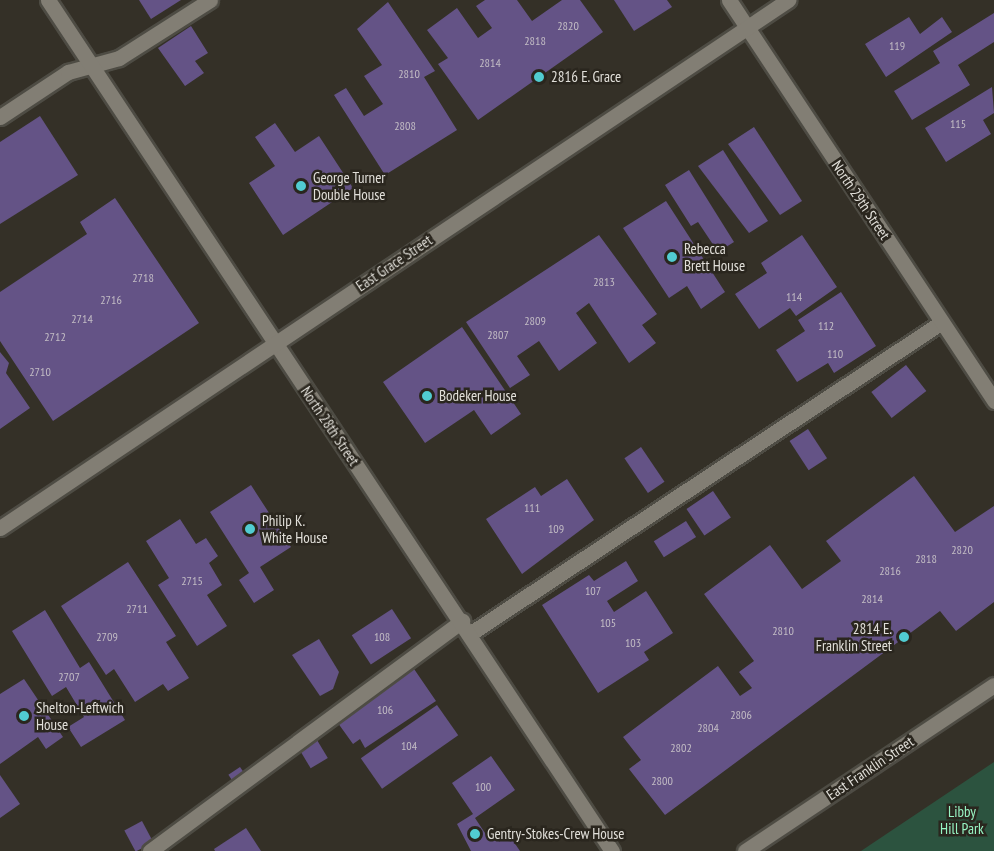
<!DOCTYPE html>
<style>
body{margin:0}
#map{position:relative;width:994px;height:851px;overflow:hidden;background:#343027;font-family:"PT Sans Narrow",sans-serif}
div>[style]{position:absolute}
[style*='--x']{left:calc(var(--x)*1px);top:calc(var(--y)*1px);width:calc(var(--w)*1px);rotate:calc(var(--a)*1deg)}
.green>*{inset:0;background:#2c533f}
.building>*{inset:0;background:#645386;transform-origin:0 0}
.roads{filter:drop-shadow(2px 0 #4e4c44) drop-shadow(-2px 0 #4e4c44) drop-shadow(0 2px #4e4c44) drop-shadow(0 -2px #4e4c44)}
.lane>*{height:15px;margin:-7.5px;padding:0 7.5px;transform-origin:7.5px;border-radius:7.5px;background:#827e74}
.street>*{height:15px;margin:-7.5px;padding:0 7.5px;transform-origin:7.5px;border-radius:7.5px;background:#827e74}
.dots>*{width:16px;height:16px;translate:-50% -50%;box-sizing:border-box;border:3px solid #2a261e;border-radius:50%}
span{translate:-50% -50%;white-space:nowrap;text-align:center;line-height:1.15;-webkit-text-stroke:5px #2a261e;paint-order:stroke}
.number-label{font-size:12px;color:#c2bcc4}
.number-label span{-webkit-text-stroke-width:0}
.poi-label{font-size:15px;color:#e1dfd9}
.left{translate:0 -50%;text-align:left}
.right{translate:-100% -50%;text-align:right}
.street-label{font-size:15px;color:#e1dfd9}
.park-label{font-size:15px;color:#97f4c3}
</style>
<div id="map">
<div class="green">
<i style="clip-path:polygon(994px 762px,994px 851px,861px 851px)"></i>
</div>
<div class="building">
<i style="clip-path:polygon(139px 0,181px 0,151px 19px)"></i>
<i style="clip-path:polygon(485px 0,517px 0,532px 21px,562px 0,580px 0,603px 32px,478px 120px,438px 64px,448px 58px,427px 30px,457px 8px,478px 38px,492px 28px,476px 6px)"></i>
<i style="clip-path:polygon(614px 0,667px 0,672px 7px,634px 31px)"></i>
<i style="clip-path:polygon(388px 2px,435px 71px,424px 77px,457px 130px,385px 175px,334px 95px,346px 88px,364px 116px,383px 104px,364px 76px,382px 65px,357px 29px)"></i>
<i style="clip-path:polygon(994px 13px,994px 42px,958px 65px,970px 85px,912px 120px,894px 91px,940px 63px,933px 51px)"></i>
<i style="clip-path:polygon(909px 17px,920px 34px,942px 17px,952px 32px,886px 77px,865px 44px)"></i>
<i style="clip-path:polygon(191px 26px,208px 53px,195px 61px,204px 73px,185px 86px,158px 48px)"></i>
<i style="clip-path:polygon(992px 87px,994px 113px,983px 120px,991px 134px,946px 162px,925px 128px)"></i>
<i style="clip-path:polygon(40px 116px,78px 175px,0 224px,0 142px)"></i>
<i style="clip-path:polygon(275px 123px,295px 152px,319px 136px,353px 188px,283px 235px,249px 183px,275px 166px,255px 137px)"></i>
<i style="clip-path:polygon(754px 127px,802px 201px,780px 215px,728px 144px)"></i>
<i style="clip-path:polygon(723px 150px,768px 221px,749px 233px,698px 166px)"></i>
<i style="clip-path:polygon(689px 170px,734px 242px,718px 252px,698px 222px,691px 226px,665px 185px)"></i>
<i style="clip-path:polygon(115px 198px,199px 323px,53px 421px,0 341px,0 292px,87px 234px,80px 222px)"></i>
<i style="clip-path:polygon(666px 201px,725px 292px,701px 309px,687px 286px,669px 298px,623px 228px)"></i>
<i style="clip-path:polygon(599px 235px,657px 314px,642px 325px,656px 343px,629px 363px,589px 303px,576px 313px,597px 343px,559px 371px,539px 341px,517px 356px,530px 375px,510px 388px,466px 322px)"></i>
<i style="clip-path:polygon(802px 235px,837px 287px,796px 316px,790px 308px,759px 329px,735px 294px,767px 273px,761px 263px)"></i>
<i style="clip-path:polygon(841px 292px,876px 346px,834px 373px,828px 363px,797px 382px,776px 350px,805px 331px,798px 320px)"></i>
<i style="clip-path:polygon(462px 327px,521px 414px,491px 435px,474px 410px,425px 443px,383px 382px)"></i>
<i style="clip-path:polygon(0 352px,9px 363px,6px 373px,30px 408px,0 429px)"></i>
<i style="left:906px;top:365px;width:33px;height:44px;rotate:52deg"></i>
<i style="left:808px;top:429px;width:35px;height:22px;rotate:57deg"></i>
<i style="left:641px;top:447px;width:42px;height:20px;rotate:56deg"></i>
<i style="clip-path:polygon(914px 476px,955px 532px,994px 506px,994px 602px,956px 631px,940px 611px,665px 815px,629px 769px,641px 760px,623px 737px,718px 666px,740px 696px,752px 688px,739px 672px,754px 661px,704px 594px,770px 545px,802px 589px,841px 561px,826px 541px)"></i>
<i style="clip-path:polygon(567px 479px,594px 520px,522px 574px,486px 519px,535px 487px,541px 496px)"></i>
<i style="clip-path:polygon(251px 485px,291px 547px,260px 567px,274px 590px,254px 603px,239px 580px,249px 573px,210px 512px)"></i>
<i style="left:713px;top:491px;width:32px;height:32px;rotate:56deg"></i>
<i style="clip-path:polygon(180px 519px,196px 544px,206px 538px,218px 556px,209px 563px,222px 585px,207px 595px,227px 626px,197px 646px,158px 585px,169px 578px,146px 541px)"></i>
<i style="left:686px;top:521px;width:19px;height:38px;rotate:58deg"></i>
<i style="clip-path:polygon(626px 561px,638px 581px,607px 601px,614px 612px,646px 591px,673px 633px,644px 652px,649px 660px,598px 693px,542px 605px,589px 575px,594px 581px)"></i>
<i style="clip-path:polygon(128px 562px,176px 636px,166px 642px,189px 678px,168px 691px,163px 684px,135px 702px,114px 669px,106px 675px,61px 606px)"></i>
<i style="left:392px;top:609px;width:35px;height:48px;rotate:57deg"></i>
<i style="clip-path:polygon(45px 610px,80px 668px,89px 662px,125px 720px,81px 747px,68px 727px,84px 717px,66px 687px,52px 696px,12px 631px)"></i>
<i style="clip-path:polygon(319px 639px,339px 672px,333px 689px,320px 696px,292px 655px)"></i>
<i style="clip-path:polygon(412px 666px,436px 701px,365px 748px,360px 739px,353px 744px,335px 719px)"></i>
<i style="clip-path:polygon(24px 679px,63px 737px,46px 749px,38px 737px,0 764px,0 694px)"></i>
<i style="left:437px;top:705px;width:37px;height:93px;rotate:55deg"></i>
<i style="left:317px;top:740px;width:21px;height:20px;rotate:59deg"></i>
<i style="clip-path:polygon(491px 756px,515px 790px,475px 818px,489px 839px,505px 829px,520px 851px,471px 851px,457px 824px,473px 814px,452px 783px)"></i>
<i style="left:240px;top:767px;width:11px;height:14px;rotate:56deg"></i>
<i style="clip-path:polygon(0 775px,20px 804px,0 818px)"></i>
<i style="left:142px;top:821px;width:24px;height:20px;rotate:62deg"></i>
<i style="clip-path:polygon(246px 828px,261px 851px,215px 851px,214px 849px)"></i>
</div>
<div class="roads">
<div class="lane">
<i style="--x:0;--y:117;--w:82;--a:-33.5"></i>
<i style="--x:68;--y:72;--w:53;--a:-15.4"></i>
<i style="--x:119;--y:58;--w:108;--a:-32.5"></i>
<i style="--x:471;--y:633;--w:564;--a:-33.44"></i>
<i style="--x:150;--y:851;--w:388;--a:-36.4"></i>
</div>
<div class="street">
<i style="--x:48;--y:0;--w:1021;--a:56.47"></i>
<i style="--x:729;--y:0;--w:481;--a:56.5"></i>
<i style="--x:0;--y:528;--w:949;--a:-33.82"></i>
<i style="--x:745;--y:851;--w:299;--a:-33.7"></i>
</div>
</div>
<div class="dots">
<i style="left:539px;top:77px;background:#51ccd1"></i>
<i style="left:301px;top:186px;background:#51ccd1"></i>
<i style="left:672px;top:257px;background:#51ccd1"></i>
<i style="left:427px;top:396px;background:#51ccd1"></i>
<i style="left:250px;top:529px;background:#51ccd1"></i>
<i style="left:904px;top:637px;background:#51ccd1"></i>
<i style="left:24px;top:716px;background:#51ccd1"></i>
<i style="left:475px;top:834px;background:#51ccd1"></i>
</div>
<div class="number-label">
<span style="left:568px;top:26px">2820</span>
<span style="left:535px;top:41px">2818</span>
<span style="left:897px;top:46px">119</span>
<span style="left:490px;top:63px">2814</span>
<span style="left:409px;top:74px">2810</span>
<span style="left:958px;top:124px">115</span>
<span style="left:405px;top:126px">2808</span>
<span style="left:143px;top:278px">2718</span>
<span style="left:604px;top:282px">2813</span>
<span style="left:794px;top:297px">114</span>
<span style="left:111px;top:300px">2716</span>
<span style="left:82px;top:319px">2714</span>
<span style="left:535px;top:321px">2809</span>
<span style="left:826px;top:326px">112</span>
<span style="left:498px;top:335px">2807</span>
<span style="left:55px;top:337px">2712</span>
<span style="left:835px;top:354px">110</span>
<span style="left:40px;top:372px">2710</span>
<span style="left:532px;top:508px">111</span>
<span style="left:556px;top:529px">109</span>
<span style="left:962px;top:550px">2820</span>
<span style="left:926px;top:559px">2818</span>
<span style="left:890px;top:571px">2816</span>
<span style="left:192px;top:581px">2715</span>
<span style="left:593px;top:591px">107</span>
<span style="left:872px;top:599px">2814</span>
<span style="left:137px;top:609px">2711</span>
<span style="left:608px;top:623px">105</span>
<span style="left:783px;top:631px">2810</span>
<span style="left:107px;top:637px">2709</span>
<span style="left:382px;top:637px">108</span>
<span style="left:633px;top:643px">103</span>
<span style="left:69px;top:677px">2707</span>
<span style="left:385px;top:710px">106</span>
<span style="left:741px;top:715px">2806</span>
<span style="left:708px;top:728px">2804</span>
<span style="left:409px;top:746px">104</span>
<span style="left:681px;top:748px">2802</span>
<span style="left:662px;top:781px">2800</span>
<span style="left:483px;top:787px">100</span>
</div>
<div class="poi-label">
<span class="left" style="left:551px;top:77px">2816 E. Grace</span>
<span class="left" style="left:313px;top:186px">George Turner<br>Double House</span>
<span class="left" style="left:684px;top:257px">Rebecca<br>Brett House</span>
<span class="left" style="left:439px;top:396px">Bodeker House</span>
<span class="left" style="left:262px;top:529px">Philip K.<br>White House</span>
<span class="right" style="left:892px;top:637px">2814 E.<br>Franklin Street</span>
<span class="left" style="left:36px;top:716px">Shelton-Leftwich<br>House</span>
<span class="left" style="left:487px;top:834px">Gentry-Stokes-Crew House</span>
</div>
<div class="street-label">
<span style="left:861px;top:200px;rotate:56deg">North 29th Street</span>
<span style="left:394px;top:263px;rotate:-34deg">East Grace Street</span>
<span style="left:330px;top:426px;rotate:56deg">North 28th Street</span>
<span style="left:870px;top:768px;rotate:-34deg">East Franklin Street</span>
</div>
<div class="park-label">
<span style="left:962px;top:820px">Libby<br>Hill Park</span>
</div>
</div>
